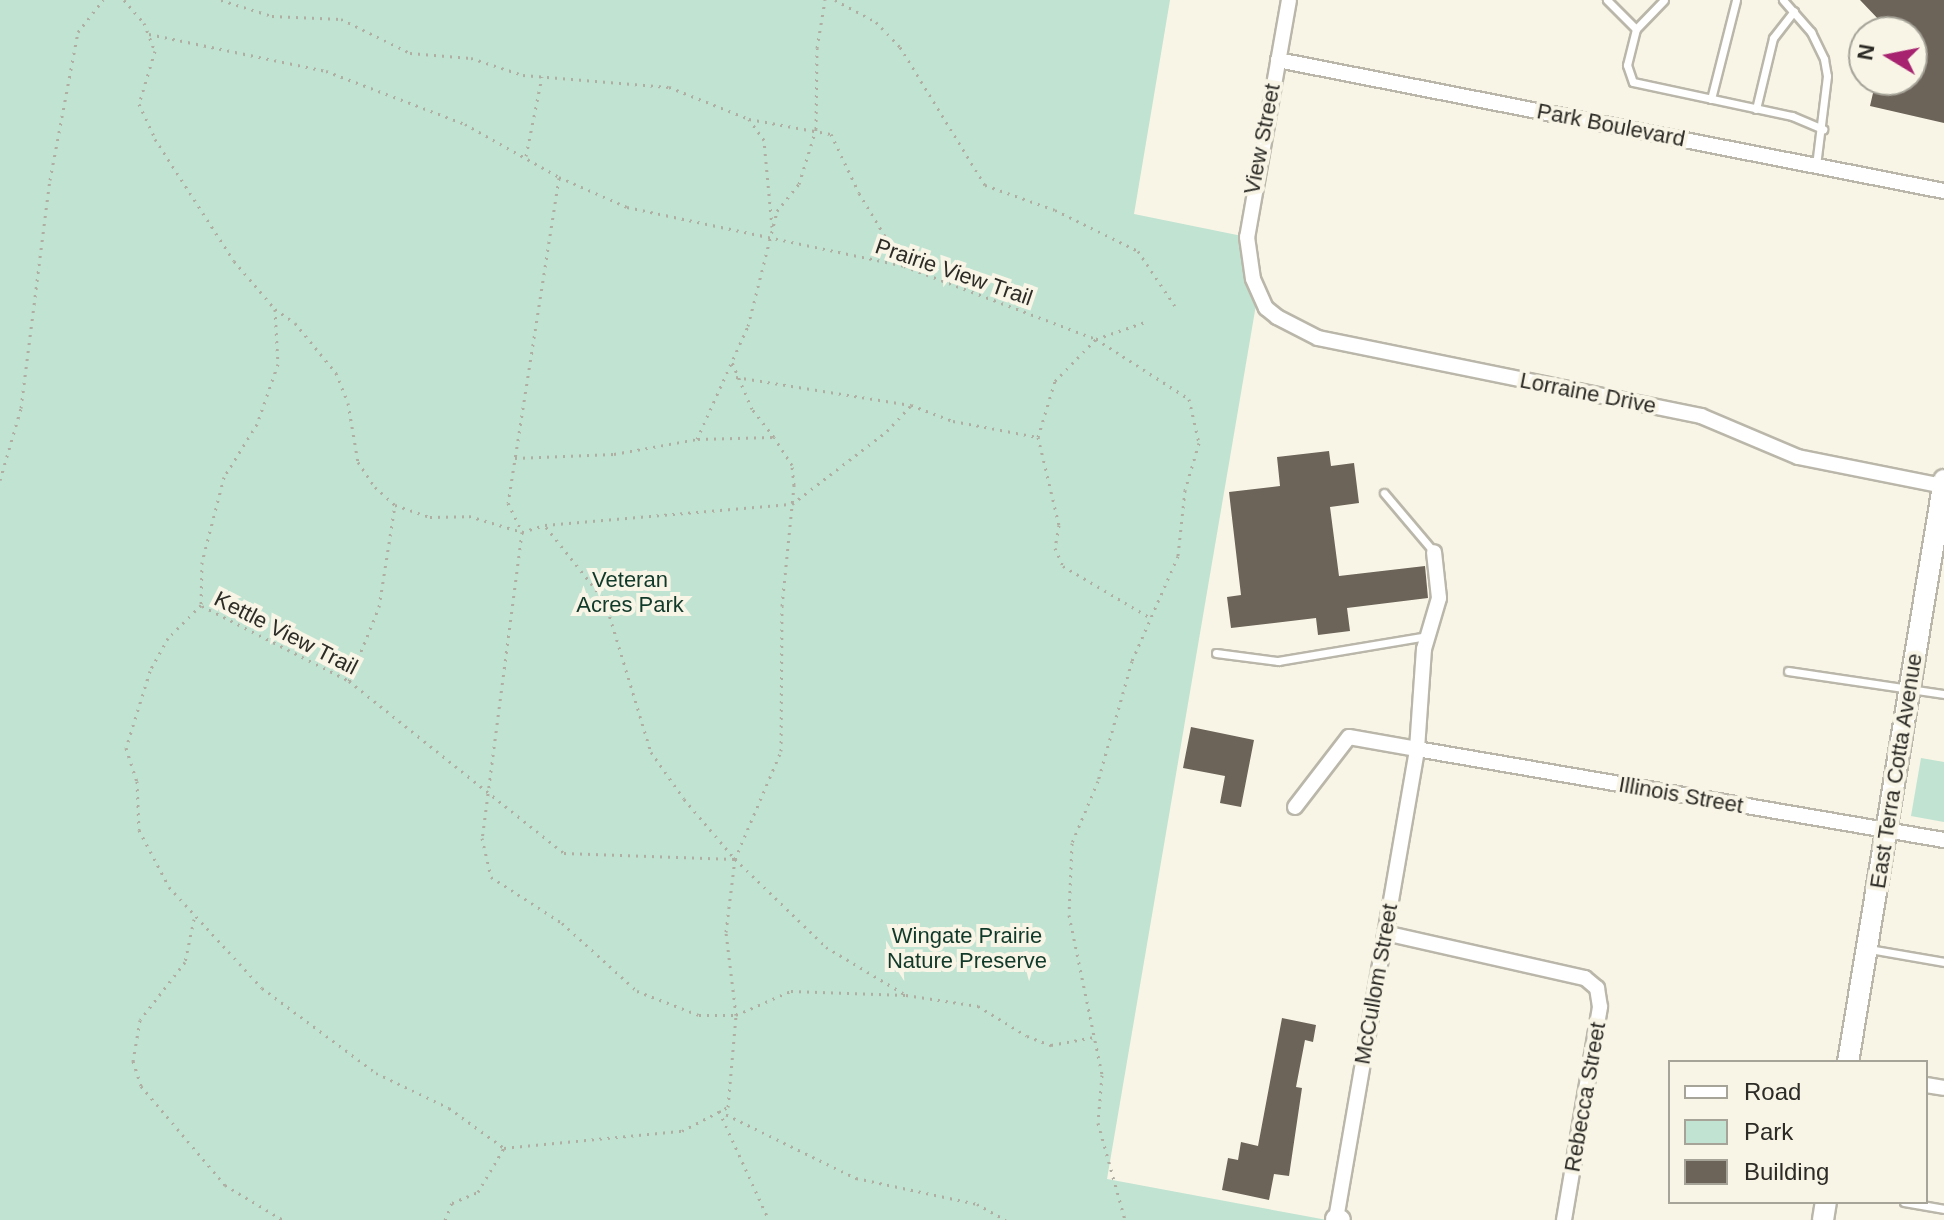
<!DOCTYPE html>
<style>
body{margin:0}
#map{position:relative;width:1944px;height:1220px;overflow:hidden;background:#f8f5e6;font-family:Arial,sans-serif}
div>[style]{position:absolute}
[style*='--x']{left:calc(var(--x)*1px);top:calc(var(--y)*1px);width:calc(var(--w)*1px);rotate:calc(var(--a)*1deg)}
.green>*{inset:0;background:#c0e3d2}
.building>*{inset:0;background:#6c6359}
.path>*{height:3px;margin-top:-1.5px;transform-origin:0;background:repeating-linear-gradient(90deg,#b0aea2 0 2px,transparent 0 8px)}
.roads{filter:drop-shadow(2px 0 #bab7aa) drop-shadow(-2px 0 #bab7aa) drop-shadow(0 2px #bab7aa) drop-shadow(0 -2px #bab7aa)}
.lane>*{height:7px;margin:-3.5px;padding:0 3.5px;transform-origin:3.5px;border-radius:3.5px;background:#fff}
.street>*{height:14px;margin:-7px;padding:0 7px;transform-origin:7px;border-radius:7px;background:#fff}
.secondary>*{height:20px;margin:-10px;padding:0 10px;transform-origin:10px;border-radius:10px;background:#fff}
span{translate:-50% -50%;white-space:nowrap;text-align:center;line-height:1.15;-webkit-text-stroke:8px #f8f5e6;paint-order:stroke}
.street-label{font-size:22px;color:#2c2b26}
.park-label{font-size:22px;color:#113929}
.legend{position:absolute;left:1668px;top:1060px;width:260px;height:144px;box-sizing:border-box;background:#f8f5e6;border:2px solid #a6a499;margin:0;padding:10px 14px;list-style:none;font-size:24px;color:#2c2b26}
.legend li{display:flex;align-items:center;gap:16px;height:40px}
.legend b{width:40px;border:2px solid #a6a499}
.north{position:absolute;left:1848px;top:16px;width:80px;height:80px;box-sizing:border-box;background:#f8f5e6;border:2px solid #a6a499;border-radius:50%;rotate:280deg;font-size:22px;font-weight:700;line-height:32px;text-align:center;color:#2c2b26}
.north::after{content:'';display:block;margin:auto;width:28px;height:36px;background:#a7236f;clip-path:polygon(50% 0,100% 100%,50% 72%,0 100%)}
</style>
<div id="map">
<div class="green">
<i style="clip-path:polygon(0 0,1170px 0,1134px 214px,1247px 237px,1258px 293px,1107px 1179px,1327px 1220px,0 1220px)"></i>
<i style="clip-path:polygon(1921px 758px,1944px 762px,1944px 822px,1911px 816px)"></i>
</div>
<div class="building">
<i style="clip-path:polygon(1860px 0,1944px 0,1944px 123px,1870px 106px,1876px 80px,1912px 80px,1912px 32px,1879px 32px,1881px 22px)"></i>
<i style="clip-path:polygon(1329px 451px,1331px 466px,1354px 463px,1359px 503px,1330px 507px,1339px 576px,1425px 566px,1428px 598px,1347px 608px,1350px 631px,1318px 635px,1316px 618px,1231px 628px,1227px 597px,1241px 595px,1229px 492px,1280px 486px,1277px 457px)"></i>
<i style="clip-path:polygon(1191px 727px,1254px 740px,1241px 807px,1220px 803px,1225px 776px,1183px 768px)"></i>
<i style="clip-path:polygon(1282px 1018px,1316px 1025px,1313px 1042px,1305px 1040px,1296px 1087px,1302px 1088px,1289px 1176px,1274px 1174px,1269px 1200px,1222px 1190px,1228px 1158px,1238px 1160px,1241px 1142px,1258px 1146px)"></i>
</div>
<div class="path">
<i style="--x:124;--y:0;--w:30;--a:49"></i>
<i style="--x:144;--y:23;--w:30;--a:69"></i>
<i style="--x:155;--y:51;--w:55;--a:106.8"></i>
<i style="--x:139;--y:104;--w:38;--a:65"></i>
<i style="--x:155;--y:139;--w:145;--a:57.1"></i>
<i style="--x:234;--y:261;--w:63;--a:49.5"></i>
<i style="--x:275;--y:309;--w:55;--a:86.9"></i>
<i style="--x:278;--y:364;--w:64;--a:109.3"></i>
<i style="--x:257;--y:424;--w:62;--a:121.9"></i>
<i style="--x:224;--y:477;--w:88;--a:104.5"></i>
<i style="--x:202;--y:562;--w:43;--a:91.3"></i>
<i style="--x:221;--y:0;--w:53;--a:17.4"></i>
<i style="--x:272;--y:16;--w:69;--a:2.5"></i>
<i style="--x:341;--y:19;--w:77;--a:26.2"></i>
<i style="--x:410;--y:53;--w:61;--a:4.7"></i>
<i style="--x:471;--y:58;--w:55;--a:18.1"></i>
<i style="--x:523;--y:75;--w:146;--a:4.7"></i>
<i style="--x:669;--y:87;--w:86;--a:21.8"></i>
<i style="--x:835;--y:0;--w:47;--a:28.2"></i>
<i style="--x:876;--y:22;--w:35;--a:46"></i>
<i style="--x:900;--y:47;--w:162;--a:58.4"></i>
<i style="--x:985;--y:185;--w:74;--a:19.7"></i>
<i style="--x:1055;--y:210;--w:93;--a:26.3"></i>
<i style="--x:1138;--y:251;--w:66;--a:56.1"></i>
<i style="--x:149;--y:34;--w:181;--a:11.8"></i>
<i style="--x:326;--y:71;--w:149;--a:20.9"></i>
<i style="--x:465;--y:124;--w:108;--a:29.4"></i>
<i style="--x:559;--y:177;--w:74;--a:23.8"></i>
<i style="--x:627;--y:207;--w:283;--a:12"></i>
<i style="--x:904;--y:266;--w:205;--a:20.8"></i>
<i style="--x:1096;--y:339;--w:111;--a:32.8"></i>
<i style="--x:1189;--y:399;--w:45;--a:77.2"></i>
<i style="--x:1199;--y:443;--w:49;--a:106.6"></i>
<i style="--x:1185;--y:490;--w:66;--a:96.1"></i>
<i style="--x:1178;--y:556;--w:115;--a:113.7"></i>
<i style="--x:1132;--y:661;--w:125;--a:105.8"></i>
<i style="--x:1098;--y:781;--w:67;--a:112.8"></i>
<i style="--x:1072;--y:843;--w:72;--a:92.4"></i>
<i style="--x:1069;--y:915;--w:163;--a:78.3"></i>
<i style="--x:1102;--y:1075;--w:48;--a:94.8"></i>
<i style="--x:1098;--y:1123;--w:101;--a:74.4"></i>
<i style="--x:526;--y:156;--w:81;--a:-78.6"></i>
<i style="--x:559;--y:178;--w:329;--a:98.9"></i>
<i style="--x:508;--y:503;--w:32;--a:64"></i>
<i style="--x:522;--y:532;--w:309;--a:97.4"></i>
<i style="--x:482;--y:838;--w:40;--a:77"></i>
<i style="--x:491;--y:877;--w:85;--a:32.9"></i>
<i style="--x:562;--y:923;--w:101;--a:42.2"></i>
<i style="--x:637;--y:991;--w:66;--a:21.2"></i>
<i style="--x:699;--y:1015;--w:37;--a:0"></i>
<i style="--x:736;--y:1015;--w:60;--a:-23.6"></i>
<i style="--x:791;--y:991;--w:115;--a:2"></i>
<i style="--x:906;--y:995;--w:73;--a:8.7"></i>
<i style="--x:978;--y:1006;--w:57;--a:31.5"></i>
<i style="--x:1027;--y:1036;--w:26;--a:21"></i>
<i style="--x:1051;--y:1045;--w:44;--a:-10.5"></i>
<i style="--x:772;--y:227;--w:87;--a:-95.3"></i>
<i style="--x:764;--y:140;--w:26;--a:-126"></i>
<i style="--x:749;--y:119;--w:83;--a:10.4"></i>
<i style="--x:831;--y:134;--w:65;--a:64.6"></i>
<i style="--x:859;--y:193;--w:85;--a:58.9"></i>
<i style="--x:275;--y:309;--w:24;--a:35"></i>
<i style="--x:295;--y:323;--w:65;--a:50.6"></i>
<i style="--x:336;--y:373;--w:32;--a:68"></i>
<i style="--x:348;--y:403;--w:60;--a:80.4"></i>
<i style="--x:358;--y:462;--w:30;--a:56"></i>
<i style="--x:375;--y:487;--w:27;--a:42"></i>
<i style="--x:395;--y:505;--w:37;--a:19"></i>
<i style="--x:430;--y:517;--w:39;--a:-1"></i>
<i style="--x:469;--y:516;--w:55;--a:16.8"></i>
<i style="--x:522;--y:532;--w:24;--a:-17"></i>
<i style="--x:545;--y:525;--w:248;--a:-4.9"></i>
<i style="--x:792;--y:504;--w:120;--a:-37.5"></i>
<i style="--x:887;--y:431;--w:35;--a:-47"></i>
<i style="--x:911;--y:405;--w:45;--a:20.9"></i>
<i style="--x:953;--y:421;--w:86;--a:10.7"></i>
<i style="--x:1038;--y:437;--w:59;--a:-73.1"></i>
<i style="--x:1055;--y:381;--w:59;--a:-45.7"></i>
<i style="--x:1096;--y:339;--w:52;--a:-19.1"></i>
<i style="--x:736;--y:377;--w:177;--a:9.1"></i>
<i style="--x:1038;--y:437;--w:90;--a:76.6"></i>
<i style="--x:1059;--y:525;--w:23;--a:100"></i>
<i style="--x:1055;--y:548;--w:20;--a:66"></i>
<i style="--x:1063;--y:566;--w:102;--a:30.6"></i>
<i style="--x:698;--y:439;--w:76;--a:-1.5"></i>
<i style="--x:774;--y:437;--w:36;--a:-128"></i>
<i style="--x:752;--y:409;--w:51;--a:-113.1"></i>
<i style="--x:515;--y:458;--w:99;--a:-2.3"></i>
<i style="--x:614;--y:454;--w:84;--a:-10.2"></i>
<i style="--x:697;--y:439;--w:124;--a:-65.7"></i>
<i style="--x:748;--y:326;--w:119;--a:-75.8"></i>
<i style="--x:777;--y:211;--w:35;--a:-51"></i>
<i style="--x:799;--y:184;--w:58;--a:-72.8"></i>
<i style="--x:816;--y:129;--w:81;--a:-89.3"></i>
<i style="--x:817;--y:48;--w:49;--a:-80.5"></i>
<i style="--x:0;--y:480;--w:75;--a:-73.7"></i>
<i style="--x:21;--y:408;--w:230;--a:-82.8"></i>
<i style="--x:50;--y:180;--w:151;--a:-79.3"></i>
<i style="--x:78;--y:32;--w:41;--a:-52"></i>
<i style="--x:546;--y:527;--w:95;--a:51.4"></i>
<i style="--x:605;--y:601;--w:158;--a:73.1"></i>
<i style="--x:651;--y:752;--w:57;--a:54.9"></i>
<i style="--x:684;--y:799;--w:79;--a:49.6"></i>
<i style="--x:735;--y:859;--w:127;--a:44"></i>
<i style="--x:826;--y:947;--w:93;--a:31"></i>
<i style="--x:201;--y:605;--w:47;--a:135"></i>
<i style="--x:168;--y:638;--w:38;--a:119"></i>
<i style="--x:150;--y:671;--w:81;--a:107.3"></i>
<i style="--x:126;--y:748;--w:35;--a:72"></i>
<i style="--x:137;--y:781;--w:49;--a:87.7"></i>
<i style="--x:139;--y:830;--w:64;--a:62.2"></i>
<i style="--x:169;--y:887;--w:137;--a:47.4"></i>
<i style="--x:262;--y:988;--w:142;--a:36.7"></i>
<i style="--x:376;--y:1073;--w:81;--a:25.6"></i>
<i style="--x:449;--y:1108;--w:68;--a:36"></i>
<i style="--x:202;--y:606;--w:165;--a:27"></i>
<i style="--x:349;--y:681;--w:275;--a:38.7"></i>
<i style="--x:564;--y:853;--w:171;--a:2"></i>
<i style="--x:349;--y:681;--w:80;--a:-67.9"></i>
<i style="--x:379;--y:607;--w:103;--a:-81.1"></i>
<i style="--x:194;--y:919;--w:44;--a:101.8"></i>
<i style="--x:185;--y:962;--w:73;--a:127.8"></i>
<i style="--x:140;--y:1020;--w:42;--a:99.7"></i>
<i style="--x:133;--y:1061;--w:26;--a:72"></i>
<i style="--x:141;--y:1086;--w:130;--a:49.7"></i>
<i style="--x:225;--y:1185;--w:68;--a:31.1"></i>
<i style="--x:719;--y:1111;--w:153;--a:26.1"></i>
<i style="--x:856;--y:1178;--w:124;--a:12.1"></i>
<i style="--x:977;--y:1204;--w:33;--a:29"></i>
<i style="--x:719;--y:1111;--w:120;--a:65.4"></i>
<i style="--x:504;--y:1148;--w:179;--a:-5.5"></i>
<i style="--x:682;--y:1131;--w:52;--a:-27.6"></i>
<i style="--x:728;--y:1107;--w:92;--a:-85"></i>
<i style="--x:736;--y:1015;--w:84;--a:-96.9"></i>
<i style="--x:726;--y:932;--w:74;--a:-83"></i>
<i style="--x:735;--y:859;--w:117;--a:-66.9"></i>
<i style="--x:781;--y:751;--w:145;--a:-89.6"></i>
<i style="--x:782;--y:606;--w:122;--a:-84.3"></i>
<i style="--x:794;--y:485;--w:20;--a:-96"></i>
<i style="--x:792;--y:465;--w:33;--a:-123"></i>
<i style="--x:445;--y:1220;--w:18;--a:-68"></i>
<i style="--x:452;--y:1203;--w:28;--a:-23"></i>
<i style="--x:478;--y:1192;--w:51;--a:-59.4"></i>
</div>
<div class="roads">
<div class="lane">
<i style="--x:1607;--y:0;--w:41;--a:45"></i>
<i style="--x:1636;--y:29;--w:40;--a:-46"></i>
<i style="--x:1783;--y:0;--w:43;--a:48.8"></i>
<i style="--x:1811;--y:32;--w:30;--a:64"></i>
<i style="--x:1824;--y:59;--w:17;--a:80"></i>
<i style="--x:1827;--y:76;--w:91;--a:97"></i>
<i style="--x:1636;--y:29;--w:37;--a:104"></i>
<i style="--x:1627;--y:65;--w:18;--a:71"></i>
<i style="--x:1633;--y:82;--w:163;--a:12.1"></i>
<i style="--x:1792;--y:116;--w:34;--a:23"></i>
<i style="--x:1711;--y:99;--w:102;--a:-75.8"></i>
<i style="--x:1756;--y:109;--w:73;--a:-76.5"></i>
<i style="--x:1773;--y:38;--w:34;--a:-52"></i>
<i style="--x:1384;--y:493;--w:77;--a:49.7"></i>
<i style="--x:1216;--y:653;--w:63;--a:7.4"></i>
<i style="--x:1278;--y:661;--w:152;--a:-9.5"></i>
<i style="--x:1788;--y:671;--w:158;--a:8.4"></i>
<i style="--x:1869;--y:949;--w:76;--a:9.8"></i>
<i style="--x:1904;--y:1202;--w:41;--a:9.9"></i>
</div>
<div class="street">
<i style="--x:1289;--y:0;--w:241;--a:100"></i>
<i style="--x:1247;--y:237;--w:42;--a:81.9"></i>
<i style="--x:1253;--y:279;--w:32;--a:66"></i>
<i style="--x:1266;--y:308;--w:14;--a:39"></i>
<i style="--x:1277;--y:317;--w:46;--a:27.1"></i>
<i style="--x:1318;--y:338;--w:391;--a:11.5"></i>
<i style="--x:1701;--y:416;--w:105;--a:22.9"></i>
<i style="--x:1798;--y:457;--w:148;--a:11.3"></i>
<i style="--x:1278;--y:60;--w:679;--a:11.13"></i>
<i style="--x:1295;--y:807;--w:88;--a:-52.4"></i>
<i style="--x:1349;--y:737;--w:69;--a:10"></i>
<i style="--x:1417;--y:749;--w:100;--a:-86"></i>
<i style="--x:1424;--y:649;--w:53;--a:-73.6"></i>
<i style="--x:1439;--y:598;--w:46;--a:-96.2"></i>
<i style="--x:1385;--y:933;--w:205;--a:12.7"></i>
<i style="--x:1585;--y:978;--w:16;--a:40"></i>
<i style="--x:1597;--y:988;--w:19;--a:81"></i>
<i style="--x:1600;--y:1007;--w:216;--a:99.6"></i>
<i style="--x:1926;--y:1085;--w:18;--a:9"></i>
<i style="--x:1336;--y:1219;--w:477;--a:-80.2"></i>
<i style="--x:1417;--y:749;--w:535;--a:9.8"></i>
</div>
<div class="secondary">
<i style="--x:1848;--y:1062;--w:590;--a:-80.63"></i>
<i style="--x:1336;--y:1219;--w:4;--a:14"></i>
<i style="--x:1823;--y:1220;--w:18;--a:-81"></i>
</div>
</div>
<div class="street-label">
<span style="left:1611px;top:125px;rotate:11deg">Park Boulevard</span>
<span style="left:1262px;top:139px;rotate:-79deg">View Street</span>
<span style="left:954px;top:272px;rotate:19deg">Prairie View Trail</span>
<span style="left:1588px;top:393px;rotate:11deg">Lorraine Drive</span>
<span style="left:286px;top:633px;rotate:27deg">Kettle View Trail</span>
<span style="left:1896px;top:771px;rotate:-81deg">East Terra Cotta Avenue</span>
<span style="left:1681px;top:795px;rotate:10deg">Illinois Street</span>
<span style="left:1376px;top:984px;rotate:-80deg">McCullom Street</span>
<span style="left:1585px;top:1097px;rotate:-80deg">Rebecca Street</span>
</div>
<div class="park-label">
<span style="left:630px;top:592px">Veteran<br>Acres Park</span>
<span style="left:967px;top:948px">Wingate Prairie<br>Nature Preserve</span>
</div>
<ul class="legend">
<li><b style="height:10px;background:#fff"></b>Road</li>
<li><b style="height:22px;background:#c0e3d2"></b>Park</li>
<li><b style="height:22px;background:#6c6359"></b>Building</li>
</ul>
<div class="north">N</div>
</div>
